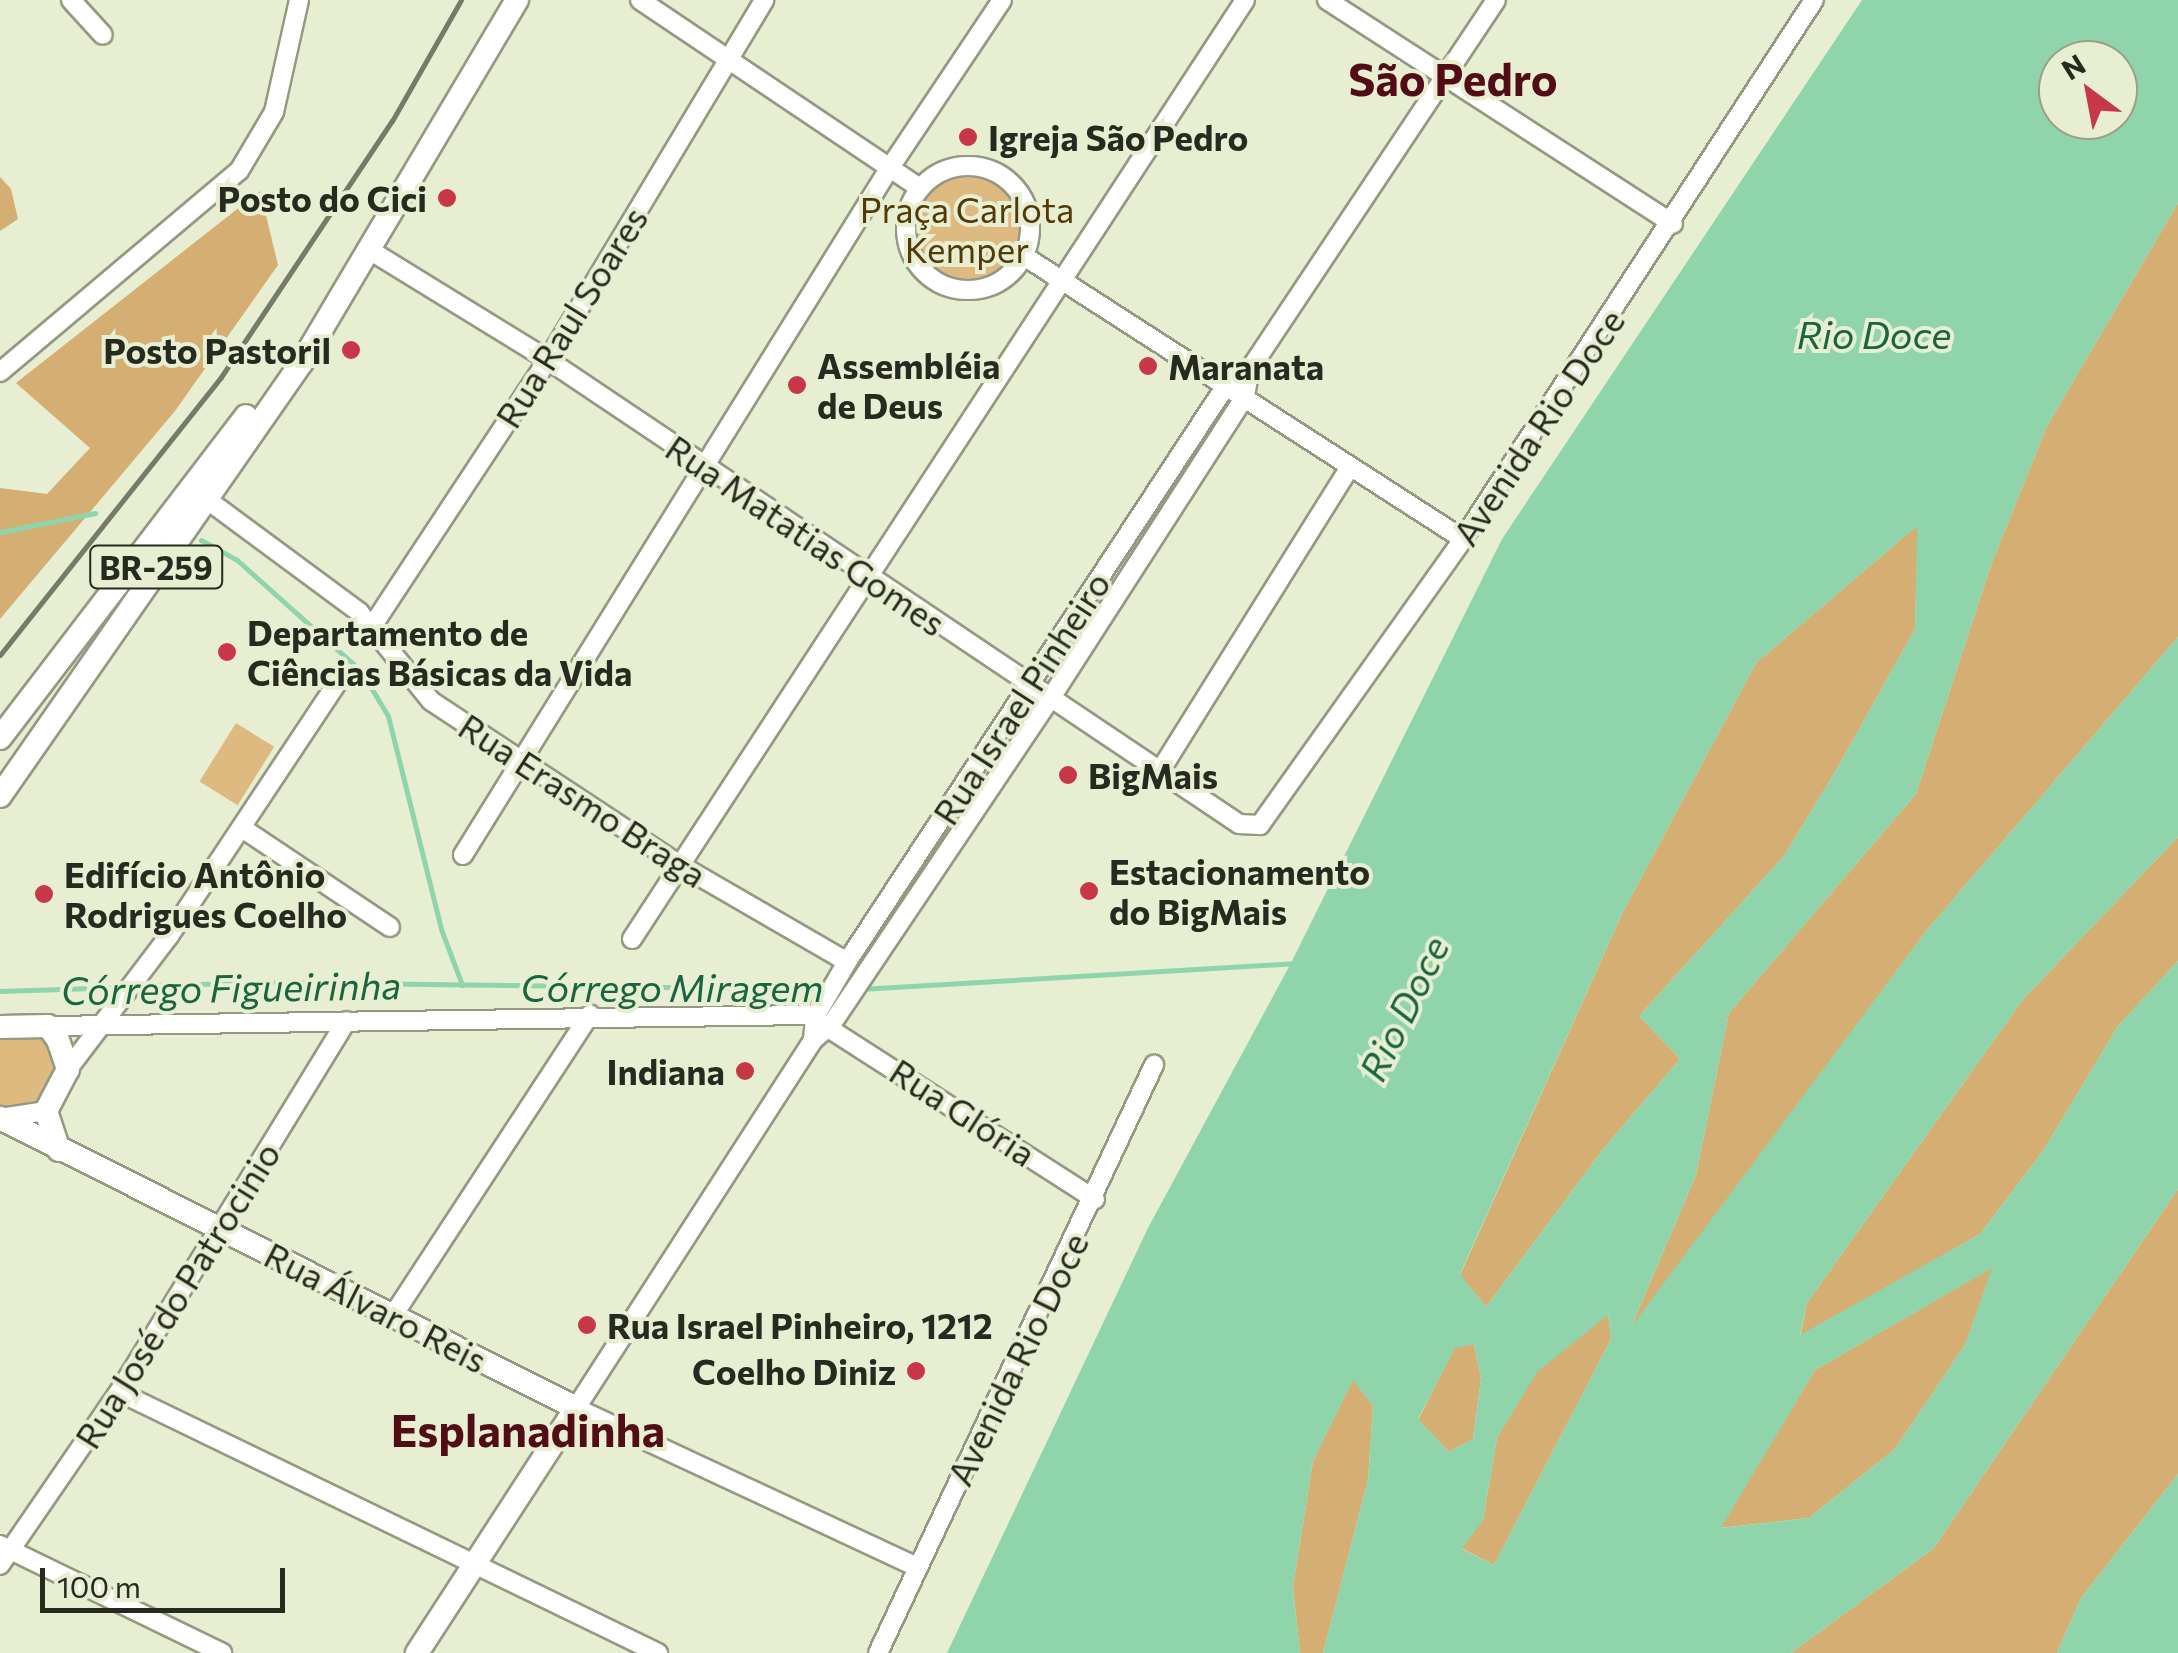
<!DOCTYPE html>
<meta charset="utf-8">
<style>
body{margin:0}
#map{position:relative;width:2178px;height:1653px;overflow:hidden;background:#e7eed2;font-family:Commissioner,sans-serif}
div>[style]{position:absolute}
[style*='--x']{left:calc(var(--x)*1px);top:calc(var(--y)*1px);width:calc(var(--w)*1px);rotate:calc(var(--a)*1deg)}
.green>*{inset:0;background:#dfba80;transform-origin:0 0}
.round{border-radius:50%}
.forest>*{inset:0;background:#d4ae72}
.water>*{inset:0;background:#90d4ac}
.stream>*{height:5px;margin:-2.5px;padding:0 2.5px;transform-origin:2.5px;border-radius:2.5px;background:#90d4ac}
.roads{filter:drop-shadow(2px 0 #949a81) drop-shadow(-2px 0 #949a81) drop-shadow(0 2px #949a81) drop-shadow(0 -2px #949a81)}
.minor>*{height:18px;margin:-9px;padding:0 9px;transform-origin:9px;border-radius:9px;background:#fff}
.minor>.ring{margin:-9px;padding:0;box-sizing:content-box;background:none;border:18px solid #fff;border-radius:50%}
.major>*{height:22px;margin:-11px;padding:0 11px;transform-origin:11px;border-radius:11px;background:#fff}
.rail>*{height:5px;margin:-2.5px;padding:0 2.5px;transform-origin:2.5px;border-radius:2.5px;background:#767b69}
.dots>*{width:28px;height:28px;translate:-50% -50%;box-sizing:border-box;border:5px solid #e7eed2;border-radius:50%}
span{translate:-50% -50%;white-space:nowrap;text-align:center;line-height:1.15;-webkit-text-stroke:8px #e7eed2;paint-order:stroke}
.shield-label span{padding:2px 8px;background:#e7eed2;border:2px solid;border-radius:8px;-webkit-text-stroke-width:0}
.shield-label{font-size:32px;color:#272a1f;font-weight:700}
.poi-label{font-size:35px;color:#272a1f;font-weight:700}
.left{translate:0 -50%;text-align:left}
.right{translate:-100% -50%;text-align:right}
.park-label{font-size:35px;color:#533906}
.street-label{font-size:35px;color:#272a1f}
.water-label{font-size:38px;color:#186540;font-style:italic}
.district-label{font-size:45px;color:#520c16;font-weight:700}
.north{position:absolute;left:2038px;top:40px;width:100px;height:100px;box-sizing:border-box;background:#e7eed2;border:2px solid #9aa08a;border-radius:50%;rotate:328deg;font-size:28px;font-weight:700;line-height:40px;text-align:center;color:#272a1f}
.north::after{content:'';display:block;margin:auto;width:35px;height:45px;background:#c83748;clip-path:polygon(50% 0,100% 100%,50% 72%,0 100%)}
.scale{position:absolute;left:40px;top:1568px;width:245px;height:45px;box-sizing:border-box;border:5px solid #272a1f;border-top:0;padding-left:12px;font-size:30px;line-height:35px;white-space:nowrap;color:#272a1f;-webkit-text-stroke:8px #e7eed2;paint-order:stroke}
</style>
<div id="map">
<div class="green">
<i class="round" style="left:914px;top:176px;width:106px;height:106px"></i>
<i style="left:236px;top:723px;width:45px;height:69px;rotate:32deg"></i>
<i style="clip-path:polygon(51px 1026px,67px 1054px,45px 1110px,0 1117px,0 1029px)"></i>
</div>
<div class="forest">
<i style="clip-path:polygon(0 177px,11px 189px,18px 219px,0 231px)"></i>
<i style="clip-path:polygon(260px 191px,278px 265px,175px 411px,0 619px,0 488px,47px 494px,90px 448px,16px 383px)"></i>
<i style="clip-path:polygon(2178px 203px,2178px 637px,1927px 930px,1629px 1332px,1696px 1175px,1729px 1013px,1916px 794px,1991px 565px,2047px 426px)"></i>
<i style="clip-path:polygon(1918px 525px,1915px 629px,1838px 767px,1784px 856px,1639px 1016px,1680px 1059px,1604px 1148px,1486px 1307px,1460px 1275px,1622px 914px,1756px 663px)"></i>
<i style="clip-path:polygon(2178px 837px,2178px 961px,2118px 1026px,2043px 1151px,1980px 1234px,1800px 1337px,1807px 1303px,2024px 998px)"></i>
<i style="clip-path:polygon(2178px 1189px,2178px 1474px,2081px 1598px,2057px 1653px,1791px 1653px,1934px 1548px)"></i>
<i style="clip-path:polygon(1993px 1267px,1965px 1345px,1895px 1449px,1809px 1518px,1720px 1528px,1815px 1370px)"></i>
<i style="clip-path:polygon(1608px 1314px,1611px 1339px,1494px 1565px,1461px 1548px,1483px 1520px,1497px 1438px,1537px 1371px)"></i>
<i style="clip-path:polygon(1474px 1344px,1481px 1379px,1473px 1439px,1449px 1452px,1418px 1420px,1455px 1347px)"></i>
<i style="clip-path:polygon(1353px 1379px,1373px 1406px,1368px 1480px,1323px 1653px,1300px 1653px,1293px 1587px,1313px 1461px)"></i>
</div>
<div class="water">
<i style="clip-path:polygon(evenodd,1862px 0,2178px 0,2178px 203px,2047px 426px,1991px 565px,1916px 794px,1729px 1013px,1696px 1175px,1631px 1327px,1927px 930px,2178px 637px,2178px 837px,2024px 998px,1807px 1303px,1800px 1335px,1980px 1234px,2043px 1151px,2118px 1026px,2178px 961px,2178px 1189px,1934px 1548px,1791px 1653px,1323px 1653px,1368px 1480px,1373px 1406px,1353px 1380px,1313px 1461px,1293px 1587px,1300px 1653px,947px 1653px,1148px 1228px,1291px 963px,1502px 539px,1862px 0,2118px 60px,2118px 120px,2058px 120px,2058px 60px,2118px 60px,1862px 0,1917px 526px,1915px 629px,1838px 767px,1784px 856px,1639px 1016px,1680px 1059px,1604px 1148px,1486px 1307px,1460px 1274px,1622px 914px,1756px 663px,1917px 526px,1862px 0,1992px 1268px,1965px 1345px,1895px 1449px,1809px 1518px,1721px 1528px,1815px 1370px,1992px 1268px,1862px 0,1608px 1315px,1611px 1339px,1494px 1565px,1462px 1549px,1483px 1520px,1497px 1438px,1537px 1372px,1608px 1315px,1862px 0,1474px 1344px,1481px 1379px,1473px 1439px,1449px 1452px,1418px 1419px,1455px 1348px,1474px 1344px)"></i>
<i style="clip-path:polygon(2178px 1474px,2178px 1653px,2057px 1653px,2081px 1598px)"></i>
</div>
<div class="stream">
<i style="--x:0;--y:532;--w:97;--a:-11.3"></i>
<i style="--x:201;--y:540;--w:41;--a:29.1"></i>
<i style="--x:237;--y:560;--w:166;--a:41.8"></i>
<i style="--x:361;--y:671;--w:52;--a:59"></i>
<i style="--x:388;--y:716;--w:219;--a:76"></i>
<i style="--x:441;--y:929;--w:60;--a:69.4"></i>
<i style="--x:135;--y:986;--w:126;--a:-1.8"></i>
<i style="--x:261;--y:982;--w:563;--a:0.71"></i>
<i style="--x:860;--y:989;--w:434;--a:-3.4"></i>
<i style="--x:0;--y:991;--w:124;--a:-1.8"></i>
</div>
<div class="roads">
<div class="minor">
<i style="--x:71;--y:0;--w:47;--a:47.6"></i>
<i style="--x:640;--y:0;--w:337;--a:33.9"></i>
<i style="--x:1327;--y:0;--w:412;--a:32.9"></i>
<i class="ring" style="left:906px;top:166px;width:106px;height:106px"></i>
<i style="--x:371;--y:251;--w:208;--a:31.6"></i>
<i style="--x:548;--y:360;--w:832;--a:33.88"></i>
<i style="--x:1239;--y:824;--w:21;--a:3"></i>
<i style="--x:1260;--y:825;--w:351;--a:-54.6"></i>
<i style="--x:1463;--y:539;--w:643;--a:-56.93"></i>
<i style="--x:1024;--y:256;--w:522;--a:32.81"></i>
<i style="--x:0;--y:372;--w:312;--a:-40.1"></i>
<i style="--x:239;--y:171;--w:69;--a:-59.3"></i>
<i style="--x:274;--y:112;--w:115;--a:-77.4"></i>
<i style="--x:205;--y:498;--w:192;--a:36.5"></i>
<i style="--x:359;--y:612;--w:114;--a:51"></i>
<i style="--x:431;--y:701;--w:298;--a:33.4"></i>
<i style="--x:680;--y:865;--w:193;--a:30.1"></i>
<i style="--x:371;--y:628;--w:321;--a:-56.6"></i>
<i style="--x:548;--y:360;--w:420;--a:-59"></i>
<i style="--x:1160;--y:771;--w:358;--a:-58"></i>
<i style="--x:242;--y:828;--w:178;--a:33.8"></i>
<i style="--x:463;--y:855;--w:808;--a:-58.16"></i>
<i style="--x:889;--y:169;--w:203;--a:-56.2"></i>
<i style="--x:632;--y:939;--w:1121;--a:-56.86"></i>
<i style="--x:48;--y:1026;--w:760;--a:-0.83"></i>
<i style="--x:808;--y:1015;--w:341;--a:32.7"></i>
<i style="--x:813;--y:1040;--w:23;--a:-85"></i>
<i style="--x:815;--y:1017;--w:64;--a:-59.8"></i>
<i style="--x:847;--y:962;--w:692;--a:-56.68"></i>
<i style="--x:1227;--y:384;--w:27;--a:-33"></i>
<i style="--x:1250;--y:369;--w:443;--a:-56.3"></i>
<i style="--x:68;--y:1069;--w:167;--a:-52.8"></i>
<i style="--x:169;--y:936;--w:309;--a:-56.4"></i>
<i style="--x:0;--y:1118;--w:47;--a:-8.7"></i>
<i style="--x:394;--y:1314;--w:358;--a:-56.8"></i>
<i style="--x:119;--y:1392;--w:599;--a:25.84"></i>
<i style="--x:0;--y:1545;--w:247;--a:25.9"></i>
<i style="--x:0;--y:1565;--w:210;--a:-55.5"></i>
<i style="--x:119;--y:1392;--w:435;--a:-58.5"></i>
<i style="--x:917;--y:1567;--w:376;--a:-155"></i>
<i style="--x:576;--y:1408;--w:438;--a:-57.2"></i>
<i style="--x:813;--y:1040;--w:23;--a:-40"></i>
<i style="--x:831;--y:1025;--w:396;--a:-56.1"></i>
<i style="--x:1052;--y:696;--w:357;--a:-57.2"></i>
<i style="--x:1245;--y:396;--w:27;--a:-80"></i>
<i style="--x:878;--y:1653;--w:650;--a:-64.86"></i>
</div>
<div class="major">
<i style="--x:0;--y:738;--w:405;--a:-52.6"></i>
<i style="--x:0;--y:796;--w:529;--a:-55.17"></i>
<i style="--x:302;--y:362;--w:421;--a:-59.3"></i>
<i style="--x:0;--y:1027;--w:48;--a:-1.2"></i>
<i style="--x:48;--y:1026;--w:17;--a:54"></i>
<i style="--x:58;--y:1040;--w:31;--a:71"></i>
<i style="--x:68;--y:1069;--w:47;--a:117.6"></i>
<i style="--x:46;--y:1111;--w:41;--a:71.6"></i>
<i style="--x:0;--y:1118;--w:645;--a:26.72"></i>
<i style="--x:576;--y:1408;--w:292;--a:123"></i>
</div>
</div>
<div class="rail">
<i style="--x:0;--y:655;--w:355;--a:-51.5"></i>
<i style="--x:221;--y:377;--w:308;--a:-56.3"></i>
<i style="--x:392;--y:121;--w:139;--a:-60.3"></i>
</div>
<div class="dots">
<i style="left:968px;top:137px;background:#c83748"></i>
<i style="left:447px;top:198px;background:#c83748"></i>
<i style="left:351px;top:350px;background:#c83748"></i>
<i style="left:1148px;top:366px;background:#c83748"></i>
<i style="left:797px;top:385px;background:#c83748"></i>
<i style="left:227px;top:652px;background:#c83748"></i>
<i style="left:1068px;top:775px;background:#c83748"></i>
<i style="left:1089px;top:891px;background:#c83748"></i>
<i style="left:44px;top:894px;background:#c83748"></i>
<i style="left:745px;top:1071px;background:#c83748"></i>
<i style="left:587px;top:1325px;background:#c83748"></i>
<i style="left:916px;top:1371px;background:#c83748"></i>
</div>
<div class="shield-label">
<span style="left:156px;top:567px">BR-259</span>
</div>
<div class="poi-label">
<span class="left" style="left:988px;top:137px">Igreja São Pedro</span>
<span class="right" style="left:427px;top:198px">Posto do Cici</span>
<span class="right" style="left:331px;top:350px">Posto Pastoril</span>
<span class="left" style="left:817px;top:385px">Assembléia<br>de Deus</span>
<span class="left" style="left:1168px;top:366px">Maranata</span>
<span class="left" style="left:247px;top:652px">Departamento de<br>Ciências Básicas da Vida</span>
<span class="left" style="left:1088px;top:775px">BigMais</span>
<span class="left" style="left:1109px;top:891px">Estacionamento<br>do BigMais</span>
<span class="left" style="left:64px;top:894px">Edifício Antônio<br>Rodrigues Coelho</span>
<span class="right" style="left:725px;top:1071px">Indiana</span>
<span class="left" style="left:607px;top:1325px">Rua Israel Pinheiro, 1212</span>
<span class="right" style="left:896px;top:1371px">Coelho Diniz</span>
</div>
<div class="park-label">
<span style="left:967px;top:229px">Praça Carlota<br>Kemper</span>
</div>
<div class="street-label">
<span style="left:571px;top:317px;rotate:-58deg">Rua Raul Soares</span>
<span style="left:1538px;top:427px;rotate:-56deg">Avenida Rio Doce</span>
<span style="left:806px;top:535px;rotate:34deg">Rua Matatias Gomes</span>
<span style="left:1021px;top:698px;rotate:-57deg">Rua Israel Pinheiro</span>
<span style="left:583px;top:800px;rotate:33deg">Rua Erasmo Braga</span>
<span style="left:963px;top:1112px;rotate:33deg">Rua Glória</span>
<span style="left:177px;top:1295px;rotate:-58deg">Rua José do Patrocinio</span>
<span style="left:376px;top:1307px;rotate:27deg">Rua Álvaro Reis</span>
<span style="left:1017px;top:1359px;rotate:-64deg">Avenida Rio Doce</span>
</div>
<div class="water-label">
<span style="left:1874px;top:334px">Rio Doce</span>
<span style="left:231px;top:987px;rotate:-1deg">Córrego Figueirinha</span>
<span style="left:672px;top:987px">Córrego Miragem</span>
<span style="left:1403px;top:1008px;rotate:-64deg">Rio Doce</span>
</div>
<div class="district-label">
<span style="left:1453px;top:78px">São Pedro</span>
<span style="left:528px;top:1429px">Esplanadinha</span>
</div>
<div class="north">N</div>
<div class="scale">100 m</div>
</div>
